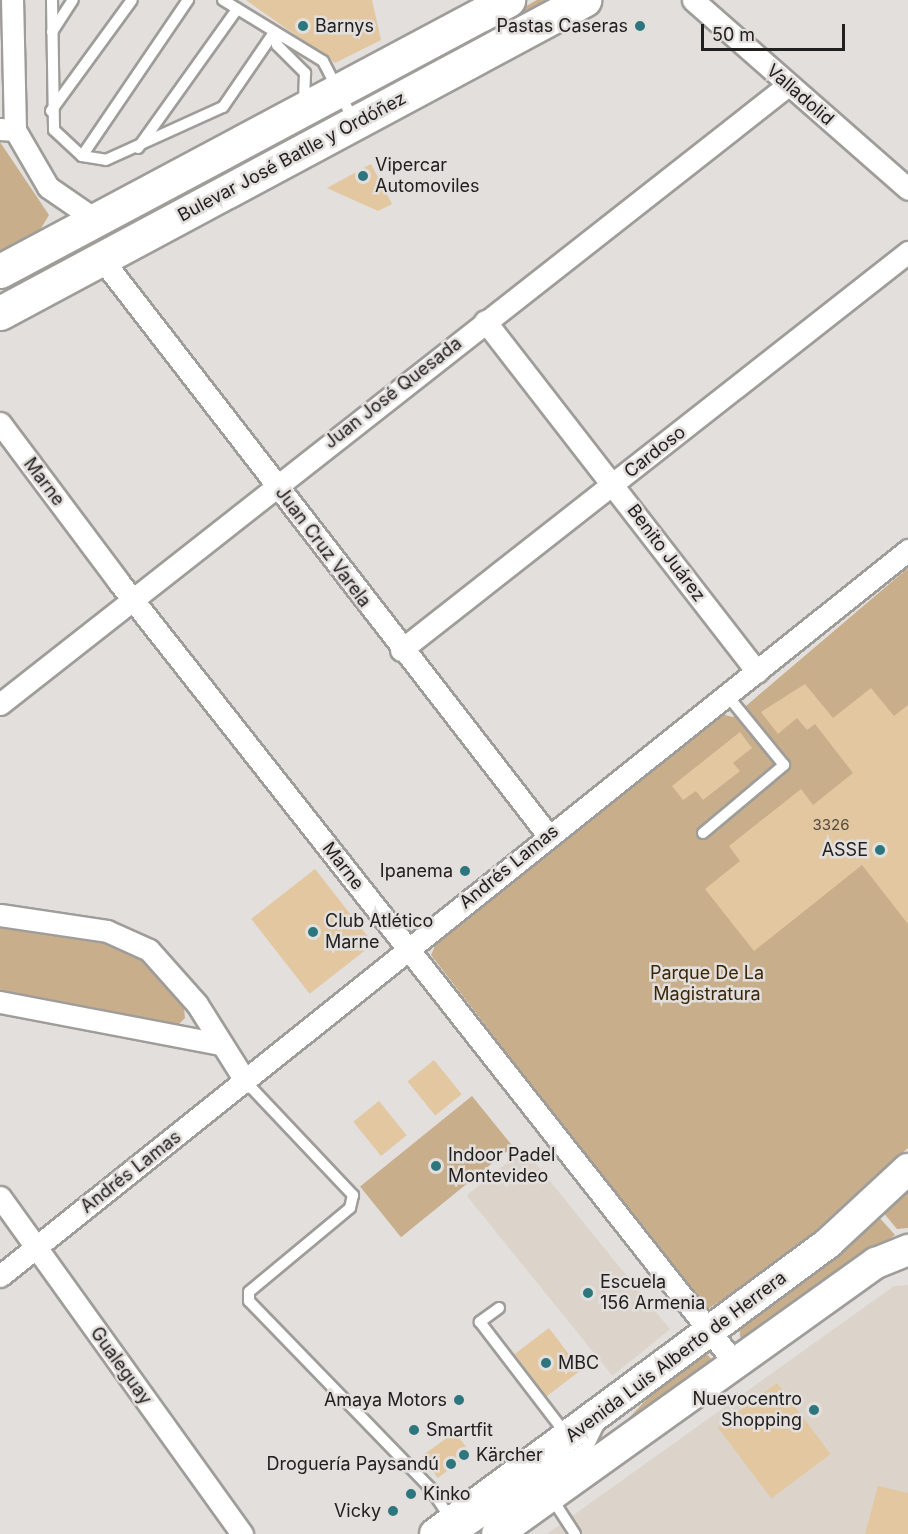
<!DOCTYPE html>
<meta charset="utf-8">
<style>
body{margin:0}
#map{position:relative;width:908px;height:1534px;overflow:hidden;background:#e2dfdc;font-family:Inter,sans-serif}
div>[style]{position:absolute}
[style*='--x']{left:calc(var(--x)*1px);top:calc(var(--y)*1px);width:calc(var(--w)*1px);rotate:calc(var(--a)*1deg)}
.built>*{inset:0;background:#dcd4ca;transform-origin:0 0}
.green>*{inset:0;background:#c8ae8b;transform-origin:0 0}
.building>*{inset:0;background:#e2c7a1;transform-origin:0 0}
.roads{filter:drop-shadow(2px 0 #9f9d99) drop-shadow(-2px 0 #9f9d99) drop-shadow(0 2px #9f9d99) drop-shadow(0 -2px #9f9d99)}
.lane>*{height:10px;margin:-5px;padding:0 5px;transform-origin:5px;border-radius:5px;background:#fff}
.street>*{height:21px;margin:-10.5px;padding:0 10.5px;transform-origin:10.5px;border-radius:10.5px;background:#fff}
.secondary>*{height:30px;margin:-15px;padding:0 15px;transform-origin:15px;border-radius:15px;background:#fff}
.primary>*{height:33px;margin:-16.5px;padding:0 16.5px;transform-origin:16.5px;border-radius:16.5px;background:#fff}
.dots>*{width:16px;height:16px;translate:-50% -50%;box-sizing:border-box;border:3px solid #e2dfdc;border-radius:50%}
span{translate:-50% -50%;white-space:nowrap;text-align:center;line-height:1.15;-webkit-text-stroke:5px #e2dfdc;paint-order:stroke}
.number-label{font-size:15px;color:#514a3f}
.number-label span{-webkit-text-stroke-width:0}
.poi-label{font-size:18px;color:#21201e}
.left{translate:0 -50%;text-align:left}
.right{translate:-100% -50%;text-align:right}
.street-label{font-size:18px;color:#21201e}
.park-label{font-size:18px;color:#3a2607}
.scale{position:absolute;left:701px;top:24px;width:144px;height:27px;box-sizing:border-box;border:3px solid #21201e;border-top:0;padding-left:8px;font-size:18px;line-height:21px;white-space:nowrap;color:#21201e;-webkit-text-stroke:4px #e2dfdc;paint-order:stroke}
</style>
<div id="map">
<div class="built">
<i style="left:524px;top:1149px;width:232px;height:74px;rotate:51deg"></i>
<i style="clip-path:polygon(908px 1285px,908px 1534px,547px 1534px,894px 1286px)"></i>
</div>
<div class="green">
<i style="clip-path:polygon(537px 0,554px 0,358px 105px,354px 102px)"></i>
<i style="clip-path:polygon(0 142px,49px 215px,37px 235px,0 252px)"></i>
<i style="clip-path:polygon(251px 154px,242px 166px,22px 283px,39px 265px)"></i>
<i style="clip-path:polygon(908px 568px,908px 1148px,776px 1266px,706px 1310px,431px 955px,436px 944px,721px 714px,733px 717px)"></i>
<i style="clip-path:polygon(0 924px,106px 939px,143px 953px,183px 1000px,185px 1018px,178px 1025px,0 996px)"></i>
<i style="left:472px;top:1096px;width:65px;height:144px;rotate:51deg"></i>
<i style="clip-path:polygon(908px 1187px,908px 1228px,897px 1229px,882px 1211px)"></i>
<i style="clip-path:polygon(877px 1215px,895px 1235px,747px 1340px,740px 1337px,740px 1330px)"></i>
<i style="clip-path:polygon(706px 1353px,713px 1361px,614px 1434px,659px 1386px)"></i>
</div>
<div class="building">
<i style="clip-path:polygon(246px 0,372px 0,381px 40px,335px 63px)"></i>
<i style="clip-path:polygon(371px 164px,392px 204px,378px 211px,327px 188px)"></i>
<i style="clip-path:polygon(805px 684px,833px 718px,871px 688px,894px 716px,908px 705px,908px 924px,862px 865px,754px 951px,705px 889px,740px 861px,729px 846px,801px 789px,813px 805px,853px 773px,815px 724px,807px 730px,797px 718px,778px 734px,761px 712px)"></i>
<i style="clip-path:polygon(740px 732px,752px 748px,733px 763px,740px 771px,703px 800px,696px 791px,683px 800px,672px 786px)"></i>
<i style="left:315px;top:869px;width:95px;height:81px;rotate:52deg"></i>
<i style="left:434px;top:1060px;width:44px;height:34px;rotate:51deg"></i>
<i style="left:379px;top:1101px;width:44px;height:33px;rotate:51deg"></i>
<i style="left:549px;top:1328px;width:53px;height:43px;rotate:53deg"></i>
<i style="left:777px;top:1383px;width:89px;height:74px;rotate:53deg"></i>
<i style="left:455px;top:1432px;width:27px;height:41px;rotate:54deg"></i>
<i style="clip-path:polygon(878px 1486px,908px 1493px,908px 1534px,865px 1534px)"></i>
</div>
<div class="roads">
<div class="lane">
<i style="--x:52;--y:0;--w:130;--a:89.1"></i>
<i style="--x:54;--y:130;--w:38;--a:43"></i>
<i style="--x:82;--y:156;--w:24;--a:9"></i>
<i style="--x:106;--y:160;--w:128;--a:-24.4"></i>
<i style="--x:223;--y:107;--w:88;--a:-55.6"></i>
<i style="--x:223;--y:0;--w:117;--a:31.4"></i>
<i style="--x:323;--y:61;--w:65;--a:62.7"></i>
<i style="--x:52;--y:32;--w:38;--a:-57"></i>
<i style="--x:277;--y:37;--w:8;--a:90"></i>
<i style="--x:277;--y:45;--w:40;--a:45"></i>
<i style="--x:305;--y:73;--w:29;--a:92"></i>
<i style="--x:51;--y:111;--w:137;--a:-53.9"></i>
<i style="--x:138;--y:148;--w:171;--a:-54.5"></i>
<i style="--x:82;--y:156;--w:189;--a:-55.8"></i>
<i style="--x:703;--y:833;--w:106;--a:-40"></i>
<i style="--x:784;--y:765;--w:90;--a:-129.2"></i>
<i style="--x:246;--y:1082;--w:156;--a:46.6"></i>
<i style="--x:353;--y:1195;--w:13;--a:103"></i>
<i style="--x:350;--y:1208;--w:131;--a:140.3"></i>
<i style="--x:249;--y:1292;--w:9;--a:90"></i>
<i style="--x:249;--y:1301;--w:260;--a:45.9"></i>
<i style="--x:430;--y:1488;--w:37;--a:56"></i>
<i style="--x:499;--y:1308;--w:24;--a:144"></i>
<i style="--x:480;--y:1322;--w:141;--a:52.5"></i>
<i style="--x:551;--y:1497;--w:44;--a:57"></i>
<i style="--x:465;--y:1534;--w:153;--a:-35.7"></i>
<i style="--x:589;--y:1445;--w:28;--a:-64"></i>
</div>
<div class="street">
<i style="--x:693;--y:0;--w:286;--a:41.3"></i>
<i style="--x:0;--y:129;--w:15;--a:4"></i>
<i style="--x:15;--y:130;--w:130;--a:-91.3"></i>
<i style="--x:15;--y:130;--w:66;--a:59.9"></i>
<i style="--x:48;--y:187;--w:58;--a:34.5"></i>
<i style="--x:101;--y:258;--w:730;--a:52.24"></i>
<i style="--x:485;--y:321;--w:444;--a:52.2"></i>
<i style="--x:0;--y:423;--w:197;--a:53.2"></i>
<i style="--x:118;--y:581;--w:995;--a:51.74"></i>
<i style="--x:401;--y:650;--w:645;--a:-38.13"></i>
<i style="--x:0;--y:704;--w:1002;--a:-38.15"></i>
<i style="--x:0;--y:915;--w:108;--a:8.5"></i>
<i style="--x:107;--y:931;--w:46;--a:24.3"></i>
<i style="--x:149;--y:950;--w:72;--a:48.4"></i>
<i style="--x:197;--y:1004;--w:92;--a:57.9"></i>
<i style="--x:0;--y:1002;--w:224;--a:10.8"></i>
<i style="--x:0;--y:1197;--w:415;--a:54.3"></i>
<i style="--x:0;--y:1276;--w:1163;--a:-38.64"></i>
</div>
<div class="secondary">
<i style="--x:435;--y:1534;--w:489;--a:-36.5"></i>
<i style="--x:828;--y:1243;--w:109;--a:-42.8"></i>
<i style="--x:497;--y:1534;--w:466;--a:-35.6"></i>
<i style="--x:876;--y:1263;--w:35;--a:-22"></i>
</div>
<div class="primary">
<i style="--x:0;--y:271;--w:576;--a:-28.08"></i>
<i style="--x:0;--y:313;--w:663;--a:-28.19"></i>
</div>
</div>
<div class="dots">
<i style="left:303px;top:26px;background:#2d767e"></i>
<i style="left:640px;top:26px;background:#2d767e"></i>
<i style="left:363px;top:176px;background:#2d767e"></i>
<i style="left:880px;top:850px;background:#2d767e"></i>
<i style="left:465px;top:871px;background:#2d767e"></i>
<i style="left:313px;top:932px;background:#2d767e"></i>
<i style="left:436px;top:1166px;background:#2d767e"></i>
<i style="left:588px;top:1293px;background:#2d767e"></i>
<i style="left:546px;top:1363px;background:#2d767e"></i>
<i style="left:459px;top:1400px;background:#2d767e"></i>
<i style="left:814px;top:1410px;background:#2d767e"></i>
<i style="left:414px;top:1430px;background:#2d767e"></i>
<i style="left:464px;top:1455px;background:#2d767e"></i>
<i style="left:451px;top:1464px;background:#2d767e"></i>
<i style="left:411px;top:1494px;background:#2d767e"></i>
<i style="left:393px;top:1511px;background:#2d767e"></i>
</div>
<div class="number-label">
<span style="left:831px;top:825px">3326</span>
</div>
<div class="poi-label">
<span class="left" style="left:315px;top:26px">Barnys</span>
<span class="right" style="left:628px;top:26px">Pastas Caseras</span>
<span class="left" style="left:375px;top:176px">Vipercar<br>Automoviles</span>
<span class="right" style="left:868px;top:850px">ASSE</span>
<span class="right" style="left:453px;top:871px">Ipanema</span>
<span class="left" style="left:325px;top:932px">Club Atlético<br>Marne</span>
<span class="left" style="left:448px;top:1166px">Indoor Padel<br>Montevideo</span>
<span class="left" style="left:600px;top:1293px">Escuela<br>156 Armenia</span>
<span class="left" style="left:558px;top:1363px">MBC</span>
<span class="right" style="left:447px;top:1400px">Amaya Motors</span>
<span class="right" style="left:802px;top:1410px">Nuevocentro<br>Shopping</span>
<span class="left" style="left:426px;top:1430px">Smartfit</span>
<span class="left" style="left:476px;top:1455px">Kärcher</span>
<span class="right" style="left:439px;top:1464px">Droguería Paysandú</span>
<span class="left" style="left:423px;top:1494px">Kinko</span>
<span class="right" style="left:381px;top:1511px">Vicky</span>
</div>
<div class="street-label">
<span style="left:800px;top:95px;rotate:41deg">Valladolid</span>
<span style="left:292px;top:157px;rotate:-28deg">Bulevar José Batlle y Ordóñez</span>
<span style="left:393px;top:393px;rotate:-38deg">Juan José Quesada</span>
<span style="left:655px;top:452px;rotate:-38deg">Cardoso</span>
<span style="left:44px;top:482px;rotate:53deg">Marne</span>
<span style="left:323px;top:547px;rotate:53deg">Juan Cruz Varela</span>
<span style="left:666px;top:553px;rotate:53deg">Benito Juárez</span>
<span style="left:343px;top:866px;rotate:52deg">Marne</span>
<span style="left:509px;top:867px;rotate:-39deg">Andrés Lamas</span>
<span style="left:131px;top:1172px;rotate:-38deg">Andrés Lamas</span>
<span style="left:676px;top:1357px;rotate:-37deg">Avenida Luis Alberto de Herrera</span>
<span style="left:121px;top:1366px;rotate:54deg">Gualeguay</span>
</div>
<div class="park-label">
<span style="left:707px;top:984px">Parque De La<br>Magistratura</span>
</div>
<div class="scale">50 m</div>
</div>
